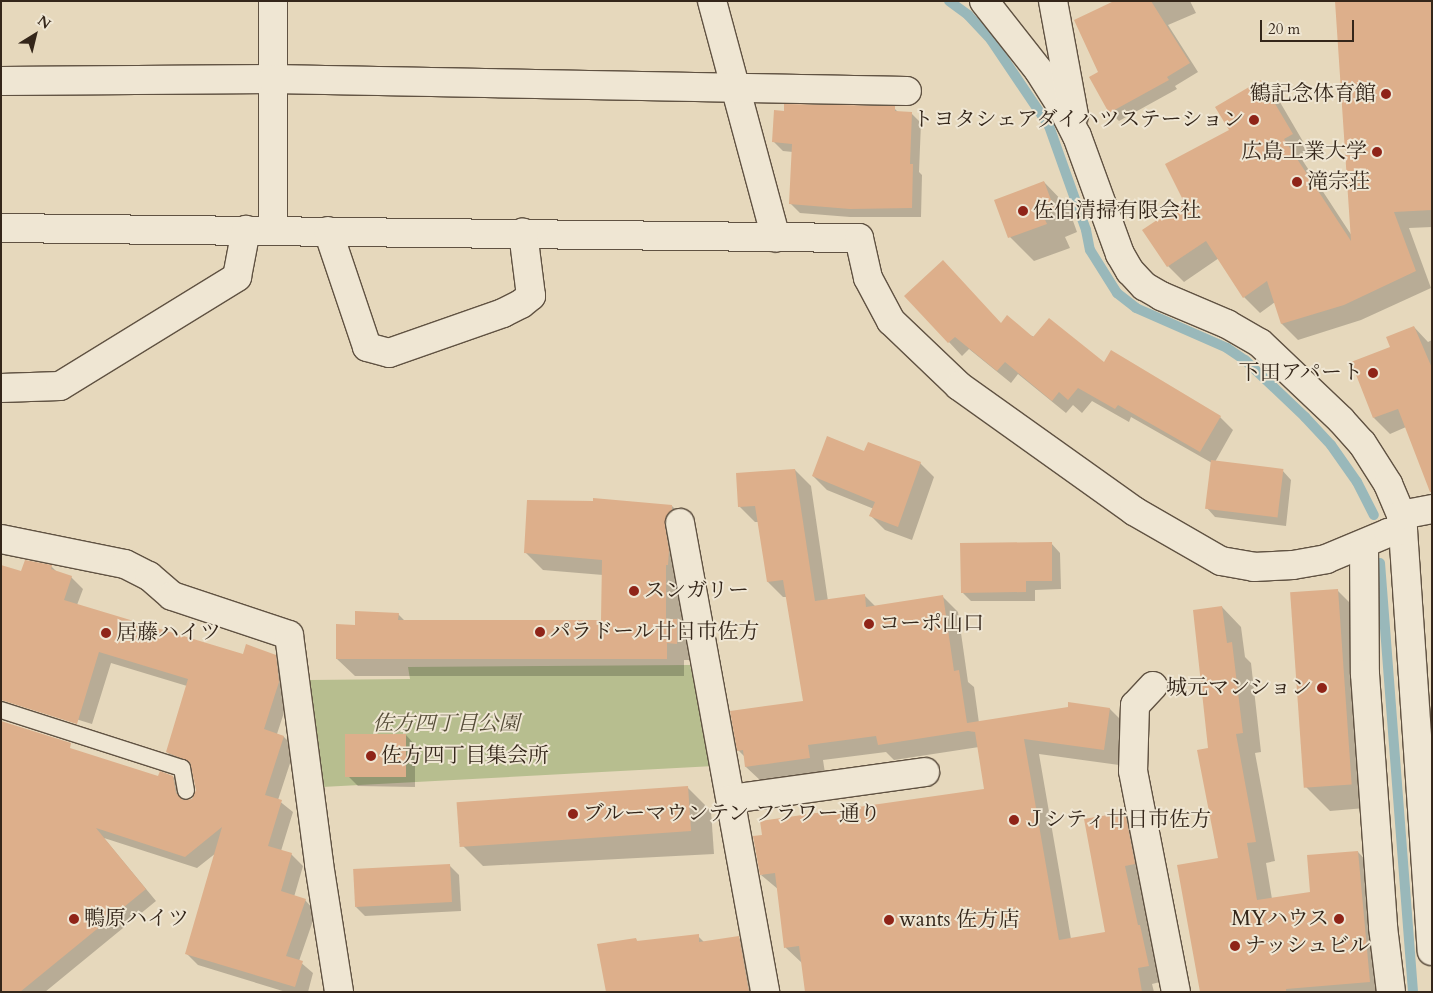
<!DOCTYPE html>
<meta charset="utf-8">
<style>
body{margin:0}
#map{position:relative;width:1433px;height:993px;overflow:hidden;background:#e6d8bc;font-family:Cardo,"Noto Serif JP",serif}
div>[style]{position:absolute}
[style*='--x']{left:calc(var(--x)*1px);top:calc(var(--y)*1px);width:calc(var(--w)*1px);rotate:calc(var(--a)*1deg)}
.green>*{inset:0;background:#b7be8f}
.shadow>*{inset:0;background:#0003}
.stream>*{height:10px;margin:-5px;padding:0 5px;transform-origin:5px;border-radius:5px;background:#99b8ba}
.building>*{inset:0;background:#ddaf8b;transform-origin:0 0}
.roads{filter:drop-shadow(1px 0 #605242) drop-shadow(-1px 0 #605242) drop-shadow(0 1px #605242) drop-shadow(0 -1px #605242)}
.service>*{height:16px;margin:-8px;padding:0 8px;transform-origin:8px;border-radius:8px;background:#efe6d3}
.minor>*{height:28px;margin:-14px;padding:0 14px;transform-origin:14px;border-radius:14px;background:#efe6d3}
.dots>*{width:14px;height:14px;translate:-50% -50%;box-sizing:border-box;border:2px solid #efe6d3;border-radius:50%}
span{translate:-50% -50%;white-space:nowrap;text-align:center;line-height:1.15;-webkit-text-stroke:4px #efe6d3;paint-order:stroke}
.poi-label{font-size:21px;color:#34261a}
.right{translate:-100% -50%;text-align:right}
.left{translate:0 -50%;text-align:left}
.park-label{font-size:21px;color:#554c37;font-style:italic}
.frame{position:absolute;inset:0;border:2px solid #34261a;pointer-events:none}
.north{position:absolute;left:10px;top:10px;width:50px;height:50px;-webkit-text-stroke:4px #efe6d3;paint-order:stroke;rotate:36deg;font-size:14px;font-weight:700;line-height:20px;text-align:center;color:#34261a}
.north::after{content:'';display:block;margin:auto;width:18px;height:22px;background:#34261a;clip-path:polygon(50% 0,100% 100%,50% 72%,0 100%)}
.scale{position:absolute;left:1260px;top:20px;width:94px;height:22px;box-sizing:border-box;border:2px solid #34261a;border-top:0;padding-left:6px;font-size:15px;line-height:18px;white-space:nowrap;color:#34261a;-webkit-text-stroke:4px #efe6d3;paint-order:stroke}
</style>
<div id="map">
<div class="green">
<i style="clip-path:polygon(690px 665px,714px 766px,322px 787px,309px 680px,410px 679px,408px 667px)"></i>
</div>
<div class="shadow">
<i style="clip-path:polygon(1117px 1px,1190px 1px,1196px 13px,1168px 25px,1198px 72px,1175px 86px,1177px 89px,1119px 121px,1110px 112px,1091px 78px,1100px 73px)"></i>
<i style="clip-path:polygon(1432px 1px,1432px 227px,1409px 228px,1431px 288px,1361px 320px,1298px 340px,1282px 324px,1275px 302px,1260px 313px,1244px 297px,1219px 258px,1184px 282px,1168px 266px,1186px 203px,1261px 81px,1277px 97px,1308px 150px,1299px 155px,1352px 236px)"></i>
<i style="clip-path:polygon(894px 108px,899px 113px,911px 113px,921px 123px,919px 172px,922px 175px,921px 217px,850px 217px,800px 213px,791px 204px,793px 152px,783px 151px,774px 142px)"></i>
<i style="clip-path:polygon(1044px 182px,1068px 207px,1077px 232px,1065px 237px,1070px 248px,1034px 261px,1010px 237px)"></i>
<i style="clip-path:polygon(906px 296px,1001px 324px,1104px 364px,1220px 417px,1233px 430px,1215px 462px,1282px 470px,1291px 480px,1286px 526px,1215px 517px,1206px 507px,1212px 463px,1131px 417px,1129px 422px,1092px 401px,1082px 413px,1073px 405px,1066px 413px,1018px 374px,1011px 383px,969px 349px,962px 356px)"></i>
<i style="clip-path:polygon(1414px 327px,1428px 342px,1432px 340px,1432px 485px,1406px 427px,1390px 434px,1374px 418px,1392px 348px)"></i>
<i style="clip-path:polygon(865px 452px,920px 463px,934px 477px,912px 540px,885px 530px,871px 516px,874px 509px,827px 490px,813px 476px)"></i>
<i style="clip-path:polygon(795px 470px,811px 486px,828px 601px,864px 595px,876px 607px,942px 596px,958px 612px,968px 682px,974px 687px,979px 723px,1110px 709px,1125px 724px,1119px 765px,1039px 754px,1071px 939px,1107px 933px,1125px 813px,1140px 829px,1150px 879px,1140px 881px,1164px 981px,1152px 984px,1154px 992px,806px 992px,802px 963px,786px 948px,779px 890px,761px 875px,986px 790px,979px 747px,894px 760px,886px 752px,823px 760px,825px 773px,762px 782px,746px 767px,745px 757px,738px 750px,804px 703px,787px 597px,783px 597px,768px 582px,759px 522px,755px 522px,739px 506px)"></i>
<i style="clip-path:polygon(672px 506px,689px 523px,683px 582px,682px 626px,694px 638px,694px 660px,684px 660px,684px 676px,355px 676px,337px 659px,356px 626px,398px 614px,405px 621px,603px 621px,603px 575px,543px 570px,526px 553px)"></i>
<i style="clip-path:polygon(1051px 543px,1060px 553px,1061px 589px,1035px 590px,1035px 601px,971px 601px,962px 592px)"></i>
<i style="clip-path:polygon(51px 566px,57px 572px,71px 577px,83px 589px,77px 605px,243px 655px,275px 656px,287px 667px,290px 694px,277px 734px,284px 737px,295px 748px,278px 800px,293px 812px,281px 851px,291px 854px,303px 866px,294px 897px,305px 900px,316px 912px,299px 961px,313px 973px,308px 992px,286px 992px,198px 965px,187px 954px,216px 853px,197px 868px,104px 838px,156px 901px,45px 992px,1px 992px,1px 737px,159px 777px,173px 777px,184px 788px,188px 802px,194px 799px,197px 789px,193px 769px,178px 763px,167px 752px,187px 686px,111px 663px,92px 724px,1px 696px,22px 572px)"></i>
<i style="clip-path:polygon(1337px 590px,1361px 614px,1377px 807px,1330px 811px,1306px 787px)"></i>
<i style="clip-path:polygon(1222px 607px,1241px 627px,1245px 657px,1251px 663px,1261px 752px,1255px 753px,1275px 861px,1266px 863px,1272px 899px,1312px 893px,1358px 852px,1377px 872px,1388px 992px,1201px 992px,1220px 859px,1209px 749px)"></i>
<i style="clip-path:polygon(406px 735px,415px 745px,415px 787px,358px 786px,349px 777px)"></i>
<i style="clip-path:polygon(687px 787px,711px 811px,714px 854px,483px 866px,459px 842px)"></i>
<i style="clip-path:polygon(450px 866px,459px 875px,461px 911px,365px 916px,356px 907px)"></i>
<i style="clip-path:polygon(698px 936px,705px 943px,739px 938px,751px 950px,758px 992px,654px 991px,636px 939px,638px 942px)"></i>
</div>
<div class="stream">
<i style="--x:949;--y:1;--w:24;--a:36"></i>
<i style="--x:968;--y:15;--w:34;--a:47"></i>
<i style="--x:991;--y:40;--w:104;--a:56"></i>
<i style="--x:1049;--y:126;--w:110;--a:70.4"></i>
<i style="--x:1086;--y:230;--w:20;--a:79"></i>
<i style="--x:1090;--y:250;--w:51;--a:57.9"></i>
<i style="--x:1117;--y:293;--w:24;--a:38"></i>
<i style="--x:1136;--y:308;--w:99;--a:23.7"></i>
<i style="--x:1227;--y:348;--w:22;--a:34"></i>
<i style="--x:1245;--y:360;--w:83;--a:43.5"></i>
<i style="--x:1305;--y:417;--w:38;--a:47"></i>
<i style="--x:1331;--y:445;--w:45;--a:54.9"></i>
<i style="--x:1357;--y:482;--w:37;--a:63"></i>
<i style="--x:1380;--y:563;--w:430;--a:85.6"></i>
</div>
<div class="building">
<i style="clip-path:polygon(1114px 1px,1151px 1px,1190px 63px,1167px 77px,1169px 80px,1109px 113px,1089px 77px,1098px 72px,1074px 20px)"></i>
<i style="clip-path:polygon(1335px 1px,1432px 1px,1432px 210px,1394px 212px,1416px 271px,1344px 305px,1281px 324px,1267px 281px,1243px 298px,1206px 241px,1167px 267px,1142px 230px,1184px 202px,1165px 164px,1229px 130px,1215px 107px,1261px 80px,1293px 134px,1284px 139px,1351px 241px)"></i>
<i style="clip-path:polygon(784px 104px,895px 106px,895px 111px,912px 112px,910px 164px,913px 164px,912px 208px,850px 209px,789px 204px,792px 144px,772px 142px,774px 110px,784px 111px)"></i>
<i style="clip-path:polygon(1044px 181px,1054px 208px,1042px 213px,1047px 224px,1008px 238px,994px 200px)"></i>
<i style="clip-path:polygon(943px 260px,1001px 323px,1007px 315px,1033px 337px,1049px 318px,1104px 362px,1111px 350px,1221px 416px,1200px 452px,1118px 405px,1115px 409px,1078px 388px,1068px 400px,1059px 392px,1052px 401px,1005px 362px,997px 371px,955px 337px,948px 343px,904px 296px)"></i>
<i style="clip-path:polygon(1414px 326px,1432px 368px,1432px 492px,1430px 492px,1398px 409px,1373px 418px,1351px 362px,1390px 347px,1386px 337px)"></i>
<i style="clip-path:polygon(827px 436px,864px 451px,868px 442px,921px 462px,898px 527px,869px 516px,875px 502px,812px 476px)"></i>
<i style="left:1211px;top:460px;width:73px;height:49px;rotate:7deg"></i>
<i style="clip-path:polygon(795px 469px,815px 601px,865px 594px,866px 607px,943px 595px,954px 671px,959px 670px,967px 723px,1068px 707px,1068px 702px,1110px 708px,1104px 750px,1024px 739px,1059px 940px,1105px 932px,1084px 819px,1125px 812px,1135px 864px,1125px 866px,1138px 925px,1140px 925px,1149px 966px,1138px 968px,1142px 992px,805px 992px,799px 946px,784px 948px,775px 873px,760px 875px,753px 836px,762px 835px,760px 821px,984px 789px,975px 732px,968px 731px,878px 745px,876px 736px,808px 745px,810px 758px,745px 767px,743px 750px,737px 751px,730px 711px,803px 701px,783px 580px,767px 582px,755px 506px,738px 507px,736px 473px)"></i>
<i style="clip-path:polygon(593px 498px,672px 505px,672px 510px,666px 517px,665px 525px,669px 551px,668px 565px,666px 565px,666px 619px,677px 619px,677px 644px,667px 643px,667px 659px,336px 659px,336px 624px,355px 625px,355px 611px,399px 613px,398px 620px,601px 620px,602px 560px,524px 553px,527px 500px,593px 501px)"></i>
<i style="clip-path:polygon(1052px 542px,1052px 581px,1026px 581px,1026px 592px,961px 593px,960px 543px)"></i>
<i style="clip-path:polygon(25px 560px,52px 565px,51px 569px,72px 576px,64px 600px,243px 654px,246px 644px,276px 655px,279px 682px,264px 729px,284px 736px,265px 795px,282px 800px,268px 846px,292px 853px,281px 891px,306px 899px,286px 956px,303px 961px,295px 987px,185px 954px,222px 827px,185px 857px,96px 828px,146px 889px,20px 992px,1px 992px,1px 721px,71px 743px,70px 748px,158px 776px,160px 771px,173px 776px,176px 793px,183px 800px,192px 799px,196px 790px,190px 762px,166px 752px,188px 679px,99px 652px,77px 724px,1px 700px,1px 565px,21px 571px)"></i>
<i style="left:1338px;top:589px;width:196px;height:48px;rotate:86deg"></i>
<i style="clip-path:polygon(1222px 606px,1227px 643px,1232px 642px,1240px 709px,1243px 733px,1236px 734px,1256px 842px,1247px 843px,1257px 900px,1310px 892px,1307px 855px,1358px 851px,1370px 982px,1286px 989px,1286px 992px,1200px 992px,1177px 865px,1218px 858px,1197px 750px,1208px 748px,1193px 610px)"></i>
<i style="left:345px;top:734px;width:61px;height:43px"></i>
<i style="left:688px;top:786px;width:45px;height:232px;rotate:86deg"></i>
<i style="left:450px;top:864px;width:38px;height:97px;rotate:87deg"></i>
<i style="clip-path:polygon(699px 934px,699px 942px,739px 936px,749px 992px,606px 992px,597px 944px,636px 938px,637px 941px)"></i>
</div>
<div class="roads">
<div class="service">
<i style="--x:1;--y:710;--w:190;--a:17.8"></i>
<i style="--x:182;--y:768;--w:23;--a:80"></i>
</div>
<div class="minor">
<i style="--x:273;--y:1;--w:230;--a:90"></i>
<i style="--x:712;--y:1;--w:245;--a:74.9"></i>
<i style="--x:984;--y:1;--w:89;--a:51.8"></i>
<i style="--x:1039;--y:71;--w:45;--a:57.7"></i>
<i style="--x:1063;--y:109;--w:30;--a:63"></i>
<i style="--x:1077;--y:136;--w:126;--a:70"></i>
<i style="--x:1120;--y:254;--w:20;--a:60"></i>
<i style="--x:1130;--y:271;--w:21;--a:47"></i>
<i style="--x:1144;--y:286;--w:20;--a:30"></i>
<i style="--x:1161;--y:296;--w:72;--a:23"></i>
<i style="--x:1227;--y:324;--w:38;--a:30"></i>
<i style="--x:1260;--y:343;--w:112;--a:43.5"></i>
<i style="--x:1341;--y:420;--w:31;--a:48"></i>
<i style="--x:1362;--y:443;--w:49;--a:57.6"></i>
<i style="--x:1388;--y:484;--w:34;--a:67"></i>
<i style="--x:1401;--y:515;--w:15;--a:82"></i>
<i style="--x:1403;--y:530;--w:422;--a:86.1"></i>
<i style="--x:1053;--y:1;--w:116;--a:79.6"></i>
<i style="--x:1;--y:81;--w:271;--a:-0.4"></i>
<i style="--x:272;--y:79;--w:635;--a:1.08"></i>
<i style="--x:1;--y:228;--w:858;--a:0.67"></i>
<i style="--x:859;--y:238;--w:41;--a:77.3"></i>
<i style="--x:868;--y:278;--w:49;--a:61.9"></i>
<i style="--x:891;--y:321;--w:94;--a:43.7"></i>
<i style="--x:959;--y:386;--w:215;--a:35.5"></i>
<i style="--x:1134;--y:511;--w:100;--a:29.9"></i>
<i style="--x:1221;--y:561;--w:34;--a:10"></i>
<i style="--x:1254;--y:567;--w:39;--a:-3"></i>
<i style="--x:1293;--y:565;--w:34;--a:-10"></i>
<i style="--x:1326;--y:559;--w:67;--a:-22.8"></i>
<i style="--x:1388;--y:533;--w:15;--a:-11"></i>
<i style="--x:328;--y:231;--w:122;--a:71.4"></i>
<i style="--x:367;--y:347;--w:23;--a:15"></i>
<i style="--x:389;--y:353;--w:121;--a:-19.3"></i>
<i style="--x:503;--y:313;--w:20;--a:-27"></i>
<i style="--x:521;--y:304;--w:13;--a:-39"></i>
<i style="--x:531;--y:296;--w:64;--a:-97.2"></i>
<i style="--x:1;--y:388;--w:59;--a:-1.9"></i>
<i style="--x:60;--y:386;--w:208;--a:-31.6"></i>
<i style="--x:237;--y:277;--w:48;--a:-79.2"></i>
<i style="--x:1401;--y:515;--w:32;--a:-11"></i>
<i style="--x:680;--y:523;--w:477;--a:79.7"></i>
<i style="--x:1;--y:539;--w:126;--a:11.4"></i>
<i style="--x:125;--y:564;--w:27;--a:27"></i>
<i style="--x:149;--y:576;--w:30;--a:41"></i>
<i style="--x:172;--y:596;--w:123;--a:18.4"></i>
<i style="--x:289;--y:635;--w:231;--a:82.5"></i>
<i style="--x:319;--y:864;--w:130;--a:81.1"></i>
<i style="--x:1364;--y:545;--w:129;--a:89.6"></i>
<i style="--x:1365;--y:674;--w:254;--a:85.9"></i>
<i style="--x:1383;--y:927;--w:65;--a:83"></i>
<i style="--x:1153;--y:686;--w:26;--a:133"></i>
<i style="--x:1135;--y:705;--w:66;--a:91.7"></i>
<i style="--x:1133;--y:771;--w:225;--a:79"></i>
<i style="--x:731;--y:799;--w:196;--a:-7.9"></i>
</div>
</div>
<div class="dots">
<i style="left:1386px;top:94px;background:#8f2418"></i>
<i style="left:1254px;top:120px;background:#8f2418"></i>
<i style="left:1377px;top:152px;background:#8f2418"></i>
<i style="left:1297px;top:182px;background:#8f2418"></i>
<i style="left:1023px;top:211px;background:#8f2418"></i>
<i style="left:1373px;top:373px;background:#8f2418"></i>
<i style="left:634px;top:591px;background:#8f2418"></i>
<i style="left:869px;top:624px;background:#8f2418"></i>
<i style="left:540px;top:632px;background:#8f2418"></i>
<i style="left:106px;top:633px;background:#8f2418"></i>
<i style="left:1322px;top:688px;background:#8f2418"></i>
<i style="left:371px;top:756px;background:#8f2418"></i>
<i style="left:573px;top:814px;background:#8f2418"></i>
<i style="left:1014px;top:820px;background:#8f2418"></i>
<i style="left:74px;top:919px;background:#8f2418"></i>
<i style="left:1339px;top:919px;background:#8f2418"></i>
<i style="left:889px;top:920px;background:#8f2418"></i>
<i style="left:1235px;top:946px;background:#8f2418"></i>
</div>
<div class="poi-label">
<span class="right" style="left:1376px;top:94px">鶴記念体育館</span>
<span class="right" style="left:1244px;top:120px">トヨタシェアダイハツステーション</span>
<span class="right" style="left:1367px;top:152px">広島工業大学</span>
<span class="left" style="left:1307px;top:182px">滝宗荘</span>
<span class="left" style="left:1033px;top:211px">佐伯清掃有限会社</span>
<span class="right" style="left:1363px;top:373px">下田アパート</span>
<span class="left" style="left:644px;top:591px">スンガリー</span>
<span class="left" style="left:879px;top:624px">コーポ山口</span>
<span class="left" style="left:550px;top:632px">パラドール廿日市佐方</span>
<span class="left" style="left:116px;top:633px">居藤ハイツ</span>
<span class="right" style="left:1312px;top:688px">城元マンション</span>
<span class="left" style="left:381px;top:756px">佐方四丁目集会所</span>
<span class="left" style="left:583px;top:814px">ブルーマウンテン フラワー通り</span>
<span class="left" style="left:1024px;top:820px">Ｊシティ廿日市佐方</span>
<span class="left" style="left:84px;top:919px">鴨原ハイツ</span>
<span class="right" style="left:1329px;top:919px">MYハウス</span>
<span class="left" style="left:899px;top:920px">wants 佐方店</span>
<span class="left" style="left:1245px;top:946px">ナッシュビル</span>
</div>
<div class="park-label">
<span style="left:446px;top:724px">佐方四丁目公園</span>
</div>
<div class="frame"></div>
<div class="north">N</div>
<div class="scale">20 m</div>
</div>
